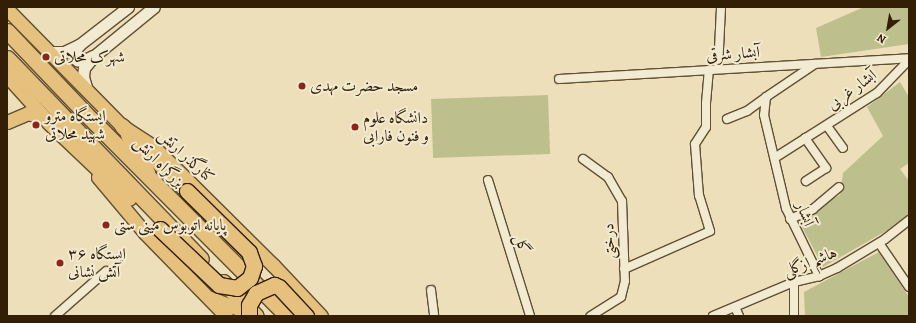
<!DOCTYPE html>
<meta charset="utf-8">
<style>
body{margin:0}
#map{position:relative;width:916px;height:323px;overflow:hidden;background:#ecdfba;font-family:Alegreya,Amiri,serif}
div>[style]{position:absolute}
[style*='--x']{left:calc(var(--x)*1px);top:calc(var(--y)*1px);width:calc(var(--w)*1px);rotate:calc(var(--a)*1deg)}
.green>*{inset:0;background:#bdc08c;transform-origin:0 0}
.roads{filter:drop-shadow(1px 0 #614f32) drop-shadow(-1px 0 #614f32) drop-shadow(0 1px #614f32) drop-shadow(0 -1px #614f32)}
.street>*{height:8px;margin:-4px;padding:0 4px;transform-origin:4px;border-radius:4px;background:#f3ead2}
.secondary>*{height:11px;margin:-5.5px;padding:0 5.5px;transform-origin:5.5px;border-radius:5.5px;background:#f3ead2}
.primary>*{height:13px;margin:-6.5px;padding:0 6.5px;transform-origin:6.5px;border-radius:6.5px;background:#e6c07d}
.highway>*{height:15px;margin:-7.5px;padding:0 7.5px;transform-origin:7.5px;border-radius:7.5px;background:#e6c07d}
.bridges{filter:drop-shadow(1px 0 #331f05) drop-shadow(-1px 0 #331f05) drop-shadow(0 1px #331f05) drop-shadow(0 -1px #331f05)}
.highway-bridge>*{height:15px;margin:-7.5px;padding:0 7.5px;transform-origin:7.5px;border-radius:7.5px;background:#e6c07d}
.dots>*{width:11px;height:11px;translate:-50% -50%;box-sizing:border-box;border:2px solid #f3ead2;border-radius:50%}
span{translate:-50% -50%;white-space:nowrap;text-align:center;line-height:1.15;-webkit-text-stroke:4px #f3ead2;paint-order:stroke}
.street-label{font-size:16px;color:#331f05}
.poi-label{font-size:16px;color:#331f05}
.left{translate:0 -50%;text-align:left}
.frame{position:absolute;inset:0;border:8px solid #331f05;pointer-events:none}
.north{position:absolute;left:868px;top:8px;width:40px;height:40px;-webkit-text-stroke:3px #f3ead2;paint-order:stroke;rotate:211deg;font-size:11px;font-weight:700;line-height:16px;text-align:center;color:#331f05}
.north::after{content:'';display:block;margin:auto;width:14px;height:18px;background:#331f05;clip-path:polygon(50% 0,100% 100%,50% 72%,0 100%)}
</style>
<div id="map">
<div class="green">
<i style="clip-path:polygon(864px 7px,909px 7px,909px 44px,821px 57px,816px 28px)"></i>
<i style="clip-path:polygon(900px 82px,909px 97px,909px 163px,900px 169px,909px 181px,909px 214px,886px 231px,823px 267px,798px 219px,840px 195px,843px 173px,883px 136px,867px 107px)"></i>
<i style="left:548px;top:95px;width:59px;height:117px;rotate:88deg"></i>
<i style="clip-path:polygon(879px 252px,909px 297px,909px 316px,805px 316px,804px 292px)"></i>
</div>
<div class="roads">
<div class="street">
<i style="--x:815;--y:64;--w:59;--a:146"></i>
<i style="--x:766;--y:97;--w:18;--a:96"></i>
<i style="--x:764;--y:115;--w:96;--a:76.7"></i>
<i style="--x:786;--y:208;--w:76;--a:64.1"></i>
<i style="--x:718;--y:69;--w:62;--a:-87.2"></i>
<i style="--x:559;--y:79;--w:351;--a:-3.4"></i>
<i style="--x:727;--y:119;--w:22;--a:-22"></i>
<i style="--x:747;--y:111;--w:24;--a:-36"></i>
<i style="--x:827;--y:126;--w:27;--a:54"></i>
<i style="--x:805;--y:138;--w:37;--a:55"></i>
<i style="--x:826;--y:168;--w:24;--a:147"></i>
<i style="--x:776;--y:157;--w:120;--a:-32.4"></i>
<i style="--x:877;--y:93;--w:46;--a:-45.9"></i>
<i style="--x:583;--y:159;--w:31;--a:36"></i>
<i style="--x:608;--y:177;--w:28;--a:60"></i>
<i style="--x:622;--y:201;--w:80;--a:87.9"></i>
<i style="--x:625;--y:281;--w:16;--a:104"></i>
<i style="--x:621;--y:297;--w:36;--a:148"></i>
<i style="--x:488;--y:180;--w:142;--a:72.8"></i>
<i style="--x:790;--y:219;--w:25;--a:-23"></i>
<i style="--x:813;--y:209;--w:34;--a:-40"></i>
<i style="--x:879;--y:243;--w:53;--a:55.7"></i>
<i style="--x:624;--y:269;--w:94;--a:-23.8"></i>
<i style="--x:710;--y:231;--w:37;--a:-107"></i>
<i style="--x:699;--y:196;--w:52;--a:-94.4"></i>
<i style="--x:695;--y:144;--w:20;--a:-57"></i>
<i style="--x:706;--y:127;--w:24;--a:-90"></i>
<i style="--x:706;--y:103;--w:33;--a:-85"></i>
<i style="--x:431;--y:290;--w:26;--a:83"></i>
<i style="--x:735;--y:307;--w:10;--a:66"></i>
<i style="--x:55;--y:316;--w:68;--a:-41.4"></i>
<i style="--x:713;--y:316;--w:88;--a:-22.8"></i>
<i style="--x:794;--y:282;--w:26;--a:-13"></i>
<i style="--x:819;--y:276;--w:20;--a:-24"></i>
<i style="--x:837;--y:268;--w:56;--a:-31.1"></i>
<i style="--x:885;--y:239;--w:31;--a:-38"></i>
<i style="--x:794;--y:316;--w:34;--a:-90"></i>
</div>
<div class="secondary">
<i style="--x:79;--y:45;--w:9;--a:126"></i>
<i style="--x:74;--y:52;--w:9;--a:69"></i>
<i style="--x:77;--y:60;--w:6;--a:9"></i>
<i style="--x:83;--y:61;--w:11;--a:-27"></i>
<i style="--x:49;--y:52;--w:15;--a:0"></i>
<i style="--x:64;--y:52;--w:17;--a:-25"></i>
<i style="--x:79;--y:45;--w:62;--a:-37.8"></i>
<i style="--x:87;--y:90;--w:14;--a:-107"></i>
<i style="--x:83;--y:77;--w:9;--a:-84"></i>
<i style="--x:84;--y:68;--w:16;--a:-50"></i>
<i style="--x:94;--y:56;--w:77;--a:-39.2"></i>
</div>
<div class="primary">
<i style="--x:7;--y:9;--w:164;--a:45.5"></i>
<i style="--x:122;--y:126;--w:38;--a:33"></i>
<i style="--x:154;--y:147;--w:168;--a:44.8"></i>
<i style="--x:273;--y:265;--w:70;--a:46.7"></i>
<i style="--x:7;--y:76;--w:72;--a:47.8"></i>
<i style="--x:7;--y:122;--w:23;--a:-23"></i>
<i style="--x:28;--y:113;--w:17;--a:17"></i>
<i style="--x:127;--y:135;--w:43;--a:60.4"></i>
<i style="--x:98;--y:177;--w:73;--a:50"></i>
<i style="--x:145;--y:233;--w:116;--a:45.7"></i>
<i style="--x:211;--y:298;--w:46;--a:21.6"></i>
</div>
<div class="highway">
<i style="--x:7;--y:31;--w:113;--a:46.4"></i>
<i style="--x:85;--y:113;--w:286;--a:45.1"></i>
<i style="--x:7;--y:58;--w:279;--a:46"></i>
<i style="--x:49;--y:122;--w:110;--a:43.5"></i>
<i style="--x:122;--y:126;--w:92;--a:45"></i>
<i style="--x:223;--y:282;--w:47;--a:45.9"></i>
</div>
</div>
<div class="bridges">
<div class="highway-bridge">
<i style="--x:160;--y:229;--w:81;--a:43.5"></i>
<i style="--x:219;--y:285;--w:18;--a:9"></i>
<i style="--x:237;--y:288;--w:16;--a:-38"></i>
<i style="--x:250;--y:278;--w:13;--a:-72"></i>
<i style="--x:254;--y:266;--w:15;--a:-110"></i>
<i style="--x:249;--y:252;--w:87;--a:-135.5"></i>
<i style="--x:249;--y:316;--w:11;--a:-90"></i>
<i style="--x:249;--y:305;--w:14;--a:-60"></i>
<i style="--x:256;--y:293;--w:20;--a:-24"></i>
<i style="--x:274;--y:285;--w:5;--a:22"></i>
<i style="--x:279;--y:287;--w:40;--a:47"></i>
</div>
</div>
<div class="dots">
<i style="left:46px;top:57px;background:#8f2418"></i>
<i style="left:302px;top:86px;background:#8f2418"></i>
<i style="left:36px;top:125px;background:#8f2418"></i>
<i style="left:355px;top:127px;background:#8f2418"></i>
<i style="left:106px;top:225px;background:#8f2418"></i>
<i style="left:60px;top:263px;background:#8f2418"></i>
</div>
<div class="street-label">
<span style="left:733px;top:54px;rotate:-4deg">آبشار شرقی</span>
<span style="left:852px;top:90px;rotate:-36deg">آبشار غربی</span>
<span style="left:186px;top:156px;rotate:43deg">کنارگذر ارتش</span>
<span style="left:159px;top:162px;rotate:45deg">بزرگراه ارتش</span>
<span style="left:805px;top:214px;rotate:69deg">آبشار</span>
<span style="left:609px;top:241px;rotate:-92deg">درختی</span>
<span style="left:522px;top:244px;rotate:73deg">گل</span>
<span style="left:810px;top:262px;rotate:-21deg">هاشم ازگلی</span>
</div>
<div class="poi-label">
<span class="left" style="left:54px;top:57px">شهرک محلاتی</span>
<span class="left" style="left:310px;top:86px">مسجد حضرت مهدی</span>
<span class="left" style="left:45px;top:125px">ایستگاه مترو<br>شهید محلاتی</span>
<span class="left" style="left:363px;top:127px">دانشگاه علوم<br>و فنون فارابی</span>
<span class="left" style="left:114px;top:225px">پایانه اتوبوس مینی ستی</span>
<span class="left" style="left:68px;top:263px">ایستگاه ۳۶<br>آتش نشانی</span>
</div>
<div class="frame"></div>
<div class="north">N</div>
</div>
